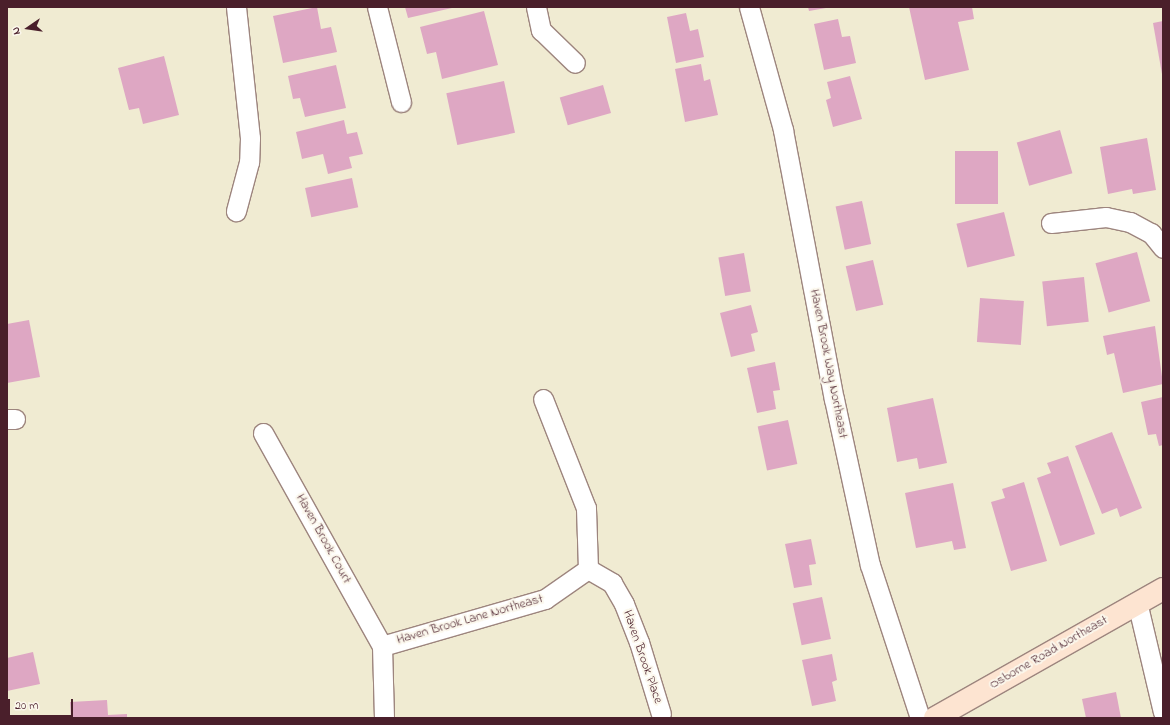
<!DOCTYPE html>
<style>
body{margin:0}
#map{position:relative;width:1170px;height:725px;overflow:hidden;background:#f0ebd2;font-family:"Indie Flower",sans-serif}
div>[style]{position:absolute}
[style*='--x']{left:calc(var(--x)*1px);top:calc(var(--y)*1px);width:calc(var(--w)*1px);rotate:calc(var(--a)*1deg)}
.building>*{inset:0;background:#dea7c3;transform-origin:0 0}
.roads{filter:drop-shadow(1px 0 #9d857e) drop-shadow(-1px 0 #9d857e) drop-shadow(0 1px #9d857e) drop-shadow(0 -1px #9d857e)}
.street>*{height:19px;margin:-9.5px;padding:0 9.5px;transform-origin:9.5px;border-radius:9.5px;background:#fff}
.secondary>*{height:22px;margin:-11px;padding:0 11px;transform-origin:11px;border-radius:11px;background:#fde4d1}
span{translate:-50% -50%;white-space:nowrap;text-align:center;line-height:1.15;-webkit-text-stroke:4px #fbf7ec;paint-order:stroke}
.street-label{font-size:13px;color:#4a1f2b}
.frame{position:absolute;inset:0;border:8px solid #4a1f2b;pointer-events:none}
.north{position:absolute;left:8px;top:8px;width:40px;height:40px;-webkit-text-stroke:3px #fbf7ec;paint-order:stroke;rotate:257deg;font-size:11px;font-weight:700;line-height:16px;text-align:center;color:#4a1f2b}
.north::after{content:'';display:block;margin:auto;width:14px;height:18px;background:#4a1f2b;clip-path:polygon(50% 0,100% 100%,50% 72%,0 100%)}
.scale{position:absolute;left:8px;top:699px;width:65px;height:18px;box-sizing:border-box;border:2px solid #4a1f2b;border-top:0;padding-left:5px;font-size:12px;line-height:14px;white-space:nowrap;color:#4a1f2b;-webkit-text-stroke:3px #fbf7ec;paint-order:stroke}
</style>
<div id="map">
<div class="building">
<i style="clip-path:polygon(317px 7px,321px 29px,331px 27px,337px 52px,283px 63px,273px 16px)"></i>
<i style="clip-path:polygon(405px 7px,451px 7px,452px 8px,408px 18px)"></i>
<i style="clip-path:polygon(808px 7px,826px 7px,826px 8px,809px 11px)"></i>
<i style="clip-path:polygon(909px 7px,972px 7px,974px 19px,958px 22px,969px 70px,925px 80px)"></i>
<i style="clip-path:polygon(484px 11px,498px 65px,442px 79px,436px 52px,427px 54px,420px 27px)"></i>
<i style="clip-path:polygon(686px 13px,690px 31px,698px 29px,704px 57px,676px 63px,667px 17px)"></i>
<i style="clip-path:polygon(838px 19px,842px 37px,850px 36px,856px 63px,824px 70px,814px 24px)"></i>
<i style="clip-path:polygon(1163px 21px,1163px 74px,1162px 74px,1153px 23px)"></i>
<i style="clip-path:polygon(164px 56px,179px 115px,143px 124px,139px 108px,129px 110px,118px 68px)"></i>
<i style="clip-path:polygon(701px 64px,704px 81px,710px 79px,718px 115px,685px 122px,675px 69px)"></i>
<i style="clip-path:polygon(336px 65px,346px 108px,305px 117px,300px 98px,293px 99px,288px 76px)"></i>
<i style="clip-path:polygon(850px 76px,862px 119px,833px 127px,826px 100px,831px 98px,827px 82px)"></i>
<i style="left:504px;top:81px;width:53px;height:59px;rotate:78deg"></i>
<i style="left:603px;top:85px;width:29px;height:45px;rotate:74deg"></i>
<i style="clip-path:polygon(344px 120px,347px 134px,357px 132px,363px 154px,349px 157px,352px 168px,328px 174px,323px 154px,302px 159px,296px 132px)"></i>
<i style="left:1060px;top:130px;width:45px;height:45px;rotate:74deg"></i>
<i style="clip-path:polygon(1147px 138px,1156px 190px,1133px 194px,1132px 189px,1108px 194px,1100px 147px)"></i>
<i style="left:955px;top:151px;width:43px;height:53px"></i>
<i style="left:352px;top:178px;width:30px;height:48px;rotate:78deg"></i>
<i style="left:862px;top:201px;width:44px;height:27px;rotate:78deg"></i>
<i style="left:1004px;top:212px;width:45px;height:49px;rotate:76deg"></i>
<i style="left:1137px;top:252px;width:51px;height:43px;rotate:75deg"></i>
<i style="left:744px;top:253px;width:39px;height:26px;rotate:80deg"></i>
<i style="left:873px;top:260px;width:46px;height:28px;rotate:77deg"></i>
<i style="left:1084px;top:277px;width:45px;height:42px;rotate:84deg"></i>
<i style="left:980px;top:298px;width:44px;height:44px;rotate:4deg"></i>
<i style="clip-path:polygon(751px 305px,758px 332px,751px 334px,755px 351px,731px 357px,720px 313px)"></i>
<i style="clip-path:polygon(29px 320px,40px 377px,7px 383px,7px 324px)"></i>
<i style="clip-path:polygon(1155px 326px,1163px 384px,1123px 393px,1114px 353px,1107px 355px,1103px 336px)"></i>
<i style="clip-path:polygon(775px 362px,780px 390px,773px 391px,776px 409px,757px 413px,747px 368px)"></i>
<i style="clip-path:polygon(1163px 397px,1163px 445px,1159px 446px,1156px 434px,1148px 435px,1141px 402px)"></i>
<i style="clip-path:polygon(933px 398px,947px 463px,919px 469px,917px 458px,897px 462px,887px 408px)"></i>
<i style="left:788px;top:420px;width:45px;height:31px;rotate:78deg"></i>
<i style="clip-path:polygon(1112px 432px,1142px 508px,1120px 517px,1117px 508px,1102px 514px,1075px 446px)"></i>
<i style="clip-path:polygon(1068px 456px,1095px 534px,1060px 546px,1037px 478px,1051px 473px,1047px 463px)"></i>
<i style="clip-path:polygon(1024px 482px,1047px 561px,1011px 571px,991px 502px,1005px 498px,1002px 489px)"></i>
<i style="clip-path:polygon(953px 483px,966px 548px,954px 550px,952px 541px,916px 548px,905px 493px)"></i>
<i style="clip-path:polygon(811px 539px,816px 564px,809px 565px,812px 585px,794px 588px,785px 544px)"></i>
<i style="left:822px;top:597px;width:43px;height:30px;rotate:78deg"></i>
<i style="clip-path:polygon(33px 652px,40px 684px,7px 691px,7px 658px)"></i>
<i style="clip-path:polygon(832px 654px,837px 680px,832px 682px,836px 701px,812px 706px,802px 660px)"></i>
<i style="clip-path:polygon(1116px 692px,1121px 718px,1086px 718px,1082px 699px)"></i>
<i style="clip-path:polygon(107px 700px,108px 715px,127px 714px,127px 718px,71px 718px,70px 702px)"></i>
</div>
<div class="roads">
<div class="street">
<i style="--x:236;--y:7;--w:132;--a:83.9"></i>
<i style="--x:250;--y:138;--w:24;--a:92"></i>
<i style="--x:249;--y:162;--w:51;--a:104.9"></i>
<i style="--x:377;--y:7;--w:98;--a:75.8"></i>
<i style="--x:536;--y:7;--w:24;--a:78"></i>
<i style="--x:541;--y:30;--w:47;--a:44.1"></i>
<i style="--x:749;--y:7;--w:128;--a:74.5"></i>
<i style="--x:783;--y:130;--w:274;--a:79.3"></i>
<i style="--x:834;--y:399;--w:170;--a:77.8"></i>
<i style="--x:870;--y:565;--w:161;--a:71.9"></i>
<i style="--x:1051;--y:223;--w:55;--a:-6.2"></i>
<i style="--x:1106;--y:217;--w:25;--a:12"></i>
<i style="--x:1130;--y:222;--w:24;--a:28"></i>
<i style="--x:1151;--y:233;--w:19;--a:51"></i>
<i style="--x:7;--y:419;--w:8;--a:0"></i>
<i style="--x:263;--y:433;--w:244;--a:60.8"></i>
<i style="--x:382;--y:646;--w:72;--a:88.4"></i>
<i style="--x:588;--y:569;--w:28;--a:30"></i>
<i style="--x:612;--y:583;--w:24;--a:60"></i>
<i style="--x:624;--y:604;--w:41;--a:68.5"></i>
<i style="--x:639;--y:642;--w:75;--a:73"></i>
<i style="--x:1137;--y:602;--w:113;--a:76.7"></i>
<i style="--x:382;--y:646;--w:170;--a:-16.1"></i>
<i style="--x:545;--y:599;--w:52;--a:-34.9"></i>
<i style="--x:588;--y:569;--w:61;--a:-91.9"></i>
<i style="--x:586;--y:508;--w:117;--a:-111.5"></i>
</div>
<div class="secondary">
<i style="--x:935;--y:718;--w:262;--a:-29.5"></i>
</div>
</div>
<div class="street-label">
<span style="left:828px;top:364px;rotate:79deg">Haven Brook Way Northeast</span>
<span style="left:323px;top:539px;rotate:61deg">Haven Brook Court</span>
<span style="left:470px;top:620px;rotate:-16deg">Haven Brook Lane Northeast</span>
<span style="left:1049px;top:653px;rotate:-30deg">Osborne Road Northeast</span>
<span style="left:642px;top:657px;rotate:71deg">Haven Brook Place</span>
</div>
<div class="frame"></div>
<div class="north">N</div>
<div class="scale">20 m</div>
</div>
